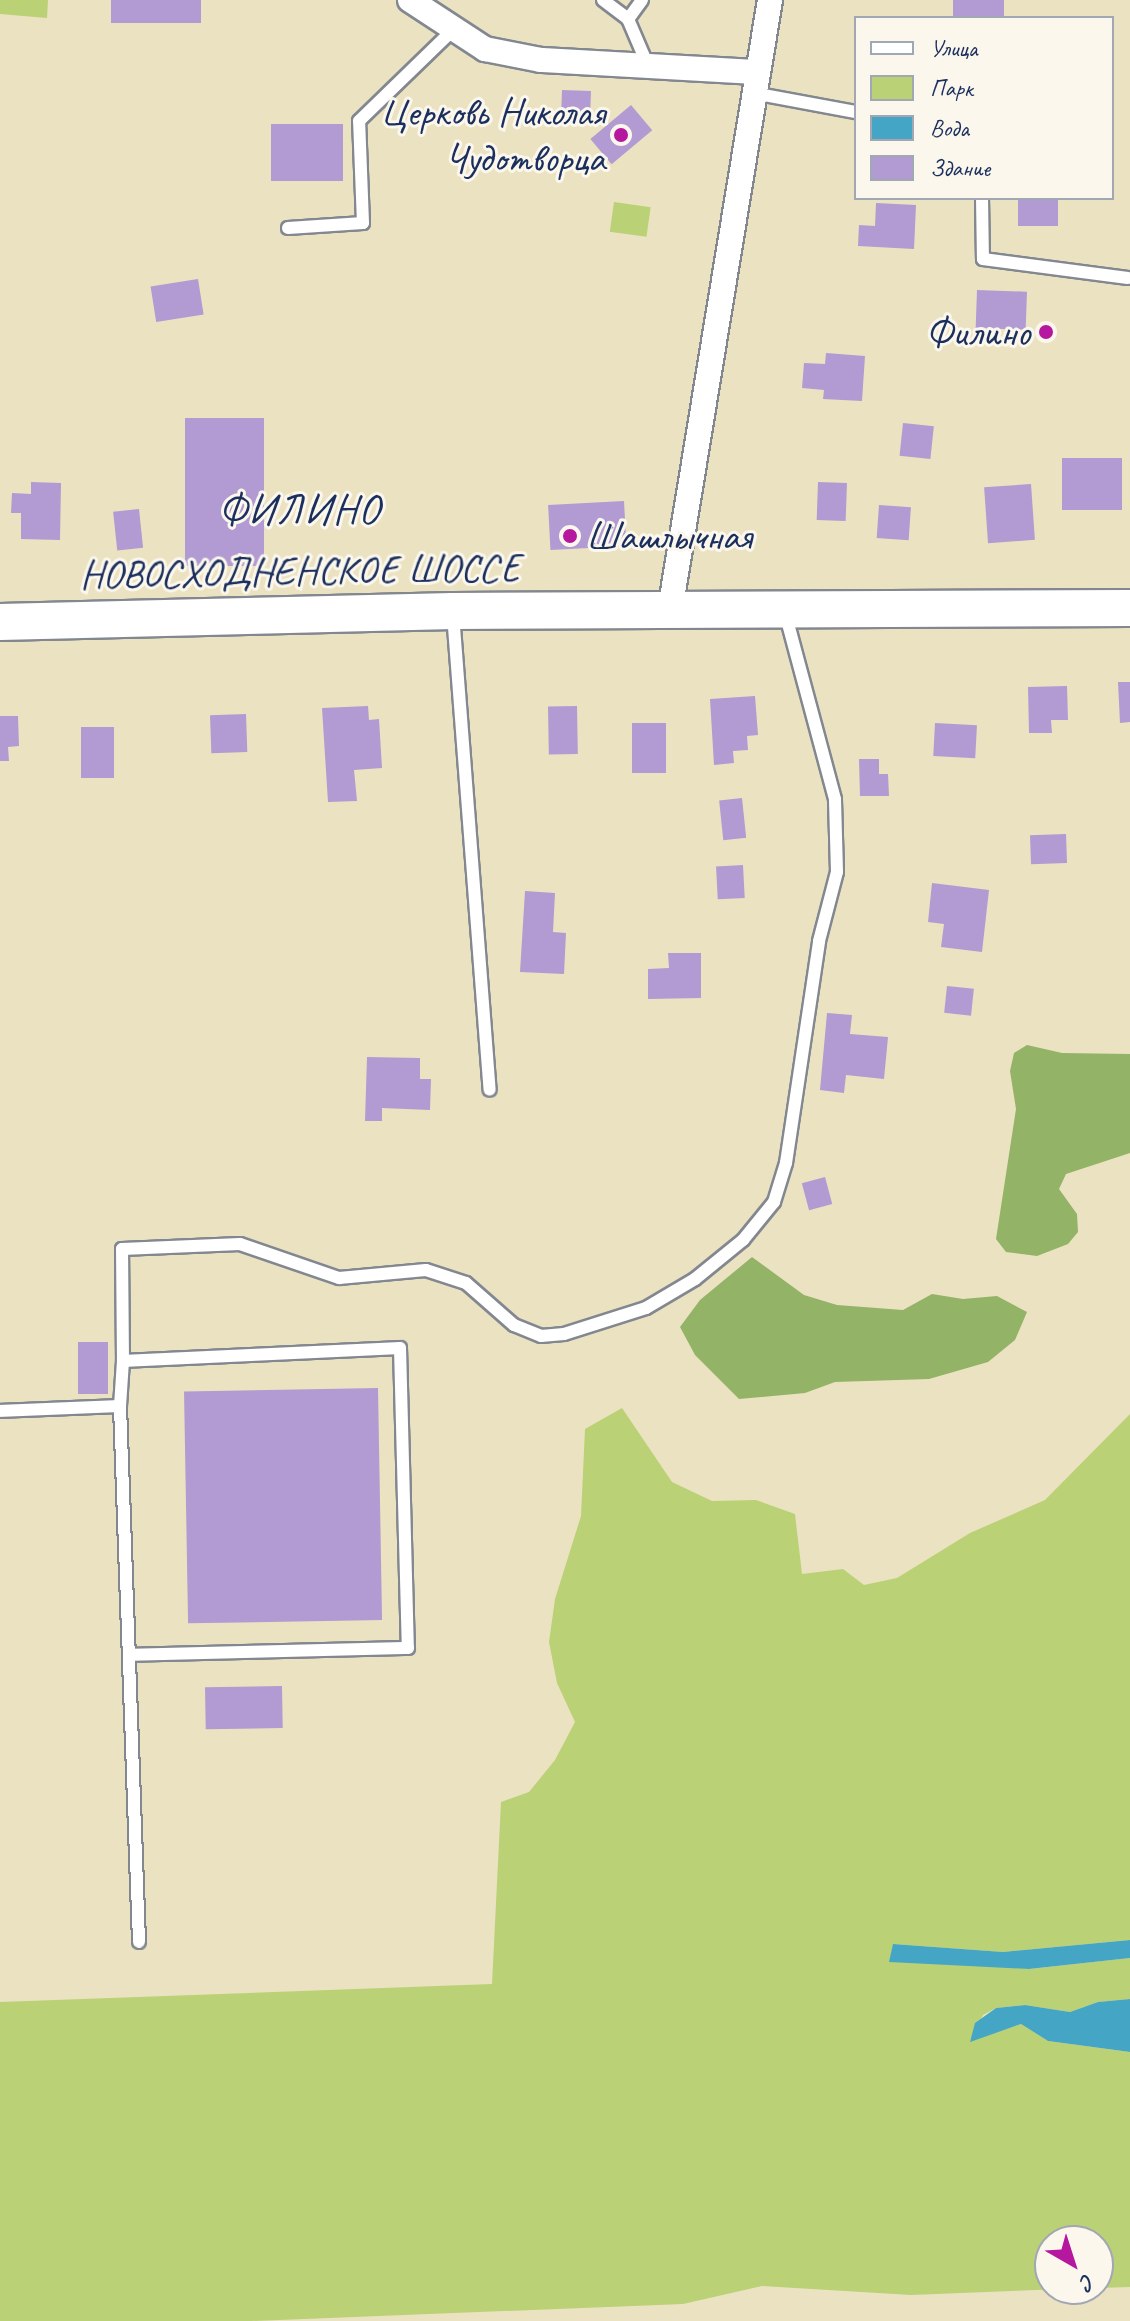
<!DOCTYPE html>
<meta charset="utf-8">
<style>
body{margin:0}
#map{position:relative;width:1130px;height:2321px;overflow:hidden;background:#ebe2c2;font-family:Caveat,sans-serif}
div>[style]{position:absolute}
[style*='--x']{left:calc(var(--x)*1px);top:calc(var(--y)*1px);width:calc(var(--w)*1px);rotate:calc(var(--a)*1deg)}
.green>*{inset:0;background:#bad175;transform-origin:0 0}
.forest>*{inset:0;background:#93b366}
.water>*{inset:0;background:#44a6c4}
.building>*{inset:0;background:#b29ad2;transform-origin:0 0}
.roads{filter:drop-shadow(2px 0 #838890) drop-shadow(-2px 0 #838890) drop-shadow(0 2px #838890) drop-shadow(0 -2px #838890)}
.service>*{height:12px;margin:-6px;padding:0 6px;transform-origin:6px;border-radius:6px;background:#fff}
.minor>*{height:24px;margin:-12px;padding:0 12px;transform-origin:12px;border-radius:12px;background:#fff}
.secondary>*{height:36px;margin:-18px;padding:0 18px;transform-origin:18px;border-radius:18px;background:#fff}
.dots>*{width:22px;height:22px;translate:-50% -50%;box-sizing:border-box;border:4px solid #fbf7ec;border-radius:50%}
span{translate:-50% -50%;white-space:nowrap;text-align:center;line-height:1.15;-webkit-text-stroke:6px #fbf7ec;paint-order:stroke}
.poi-label{font-size:40px;color:#1b2f5e}
.right{translate:-100% -50%;text-align:right}
.left{translate:0 -50%;text-align:left}
.street-label{font-size:40px;color:#1b2f5e}
.neighbourhood-label{font-size:42px;color:#1b2f5e;letter-spacing:2px}
.legend{position:absolute;left:854px;top:16px;width:260px;height:184px;box-sizing:border-box;background:#fbf7ec;border:2px solid #a1a7b3;margin:0;padding:10px 14px;list-style:none;font-size:24px;color:#1b2f5e}
.legend li{display:flex;align-items:center;gap:16px;height:40px}
.legend b{width:40px;border:2px solid #a1a7b3}
.north{position:absolute;left:1034px;top:2225px;width:80px;height:80px;box-sizing:border-box;background:#fbf7ec;border:2px solid #a1a7b3;border-radius:50%;rotate:141deg;font-size:22px;font-weight:700;line-height:32px;text-align:center;color:#1b2f5e}
.north::after{content:'';display:block;margin:auto;width:28px;height:36px;background:#b5179e;clip-path:polygon(50% 0,100% 100%,50% 72%,0 100%)}
</style>
<div id="map">
<div class="green">
<i style="clip-path:polygon(0 0,48px 0,47px 18px,0 14px)"></i>
<i style="left:614px;top:202px;width:37px;height:30px;rotate:8deg"></i>
<i style="clip-path:polygon(622px 1408px,672px 1482px,712px 1501px,756px 1500px,795px 1514px,802px 1574px,843px 1569px,864px 1585px,897px 1578px,970px 1533px,1045px 1500px,1130px 1414px,1130px 1940px,1003px 1952px,893px 1944px,1029px 1969px,1130px 1958px,1130px 1999px,1098px 2002px,1070px 2012px,1025px 2005px,996px 2008px,983px 2015px,970px 2041px,1021px 2024px,1048px 2041px,1130px 2052px,1130px 2287px,1098px 2288px,1098px 2241px,1050px 2241px,1050px 2289px,1063px 2289px,911px 2295px,762px 2286px,683px 2304px,251px 2321px,0 2321px,0 2002px,492px 1984px,501px 1802px,529px 1792px,555px 1760px,575px 1722px,557px 1683px,549px 1642px,555px 1599px,581px 1516px,585px 1429px)"></i>
</div>
<div class="forest">
<i style="clip-path:polygon(1027px 1045px,1062px 1053px,1130px 1054px,1130px 1153px,1066px 1174px,1059px 1189px,1077px 1214px,1078px 1232px,1068px 1244px,1037px 1256px,1006px 1252px,996px 1239px,1016px 1109px,1010px 1071px,1014px 1053px)"></i>
<i style="clip-path:polygon(752px 1257px,804px 1295px,837px 1305px,903px 1310px,932px 1294px,963px 1299px,997px 1296px,1027px 1312px,1015px 1340px,988px 1362px,929px 1379px,835px 1382px,805px 1393px,739px 1399px,695px 1355px,680px 1327px,700px 1300px)"></i>
</div>
<div class="water">
<i style="clip-path:polygon(1130px 1940px,1130px 1958px,1029px 1969px,889px 1962px,893px 1944px,1003px 1952px)"></i>
<i style="clip-path:polygon(1130px 1999px,1130px 2052px,1048px 2041px,1021px 2024px,970px 2042px,975px 2023px,996px 2008px,1025px 2005px,1070px 2012px,1098px 2002px)"></i>
</div>
<div class="building">
<i style="left:111px;top:0;width:90px;height:23px"></i>
<i style="left:953px;top:0;width:51px;height:18px"></i>
<i style="left:562px;top:90px;width:29px;height:22px;rotate:2deg"></i>
<i style="left:631px;top:105px;width:33px;height:53px;rotate:50deg"></i>
<i style="left:343px;top:124px;width:57px;height:72px;rotate:90deg"></i>
<i style="left:1018px;top:198px;width:40px;height:28px"></i>
<i style="clip-path:polygon(876px 203px,916px 205px,914px 249px,858px 246px,859px 225px,875px 226px)"></i>
<i style="left:198px;top:279px;width:36px;height:48px;rotate:81deg"></i>
<i style="left:977px;top:290px;width:50px;height:38px;rotate:2deg"></i>
<i style="clip-path:polygon(826px 353px,865px 356px,862px 401px,823px 399px,824px 390px,802px 388px,804px 363px,825px 364px)"></i>
<i style="left:185px;top:418px;width:79px;height:148px"></i>
<i style="left:903px;top:423px;width:31px;height:33px;rotate:6deg"></i>
<i style="left:1062px;top:458px;width:60px;height:52px"></i>
<i style="clip-path:polygon(31px 482px,61px 483px,60px 540px,21px 539px,21px 513px,11px 513px,12px 493px,31px 494px)"></i>
<i style="left:818px;top:482px;width:29px;height:38px;rotate:2deg"></i>
<i style="left:1031px;top:484px;width:56px;height:47px;rotate:86deg"></i>
<i style="left:624px;top:501px;width:45px;height:76px;rotate:87deg"></i>
<i style="left:879px;top:505px;width:32px;height:33px;rotate:4deg"></i>
<i style="left:139px;top:509px;width:39px;height:26px;rotate:84deg"></i>
<i style="clip-path:polygon(1118px 682px,1130px 682px,1130px 722px,1120px 723px)"></i>
<i style="clip-path:polygon(1067px 686px,1068px 720px,1051px 720px,1052px 733px,1029px 733px,1028px 687px)"></i>
<i style="clip-path:polygon(755px 696px,758px 735px,747px 736px,748px 750px,733px 751px,734px 763px,714px 765px,710px 699px)"></i>
<i style="clip-path:polygon(368px 706px,369px 720px,379px 719px,382px 768px,354px 770px,357px 801px,328px 802px,322px 708px)"></i>
<i style="left:577px;top:706px;width:48px;height:29px;rotate:89deg"></i>
<i style="left:246px;top:714px;width:38px;height:36px;rotate:88deg"></i>
<i style="clip-path:polygon(0 716px,18px 716px,19px 746px,8px 747px,9px 761px,0 761px)"></i>
<i style="left:632px;top:723px;width:34px;height:50px"></i>
<i style="left:935px;top:723px;width:42px;height:33px;rotate:3deg"></i>
<i style="left:81px;top:727px;width:33px;height:51px"></i>
<i style="clip-path:polygon(859px 759px,879px 759px,879px 774px,888px 774px,889px 796px,860px 796px)"></i>
<i style="left:742px;top:798px;width:40px;height:23px;rotate:84deg"></i>
<i style="left:1066px;top:834px;width:29px;height:36px;rotate:88deg"></i>
<i style="left:743px;top:865px;width:33px;height:27px;rotate:87deg"></i>
<i style="clip-path:polygon(932px 883px,989px 890px,982px 952px,941px 947px,944px 924px,928px 922px)"></i>
<i style="clip-path:polygon(525px 891px,555px 893px,553px 932px,566px 933px,564px 974px,520px 972px)"></i>
<i style="clip-path:polygon(668px 953px,701px 953px,701px 998px,648px 999px,648px 969px,669px 968px)"></i>
<i style="left:947px;top:986px;width:27px;height:27px;rotate:6deg"></i>
<i style="clip-path:polygon(827px 1013px,852px 1015px,850px 1034px,888px 1037px,884px 1079px,846px 1075px,844px 1093px,820px 1090px)"></i>
<i style="clip-path:polygon(367px 1057px,420px 1058px,420px 1079px,431px 1079px,430px 1110px,382px 1108px,382px 1121px,365px 1121px)"></i>
<i style="left:825px;top:1177px;width:28px;height:24px;rotate:75deg"></i>
<i style="left:78px;top:1342px;width:30px;height:52px"></i>
<i style="left:378px;top:1388px;width:232px;height:194px;rotate:89deg"></i>
<i style="left:282px;top:1686px;width:42px;height:77px;rotate:89deg"></i>
</div>
<div class="roads">
<div class="service">
<i style="--x:603;--y:0;--w:31;--a:37"></i>
<i style="--x:642;--y:0;--w:24;--a:126"></i>
<i style="--x:628;--y:19;--w:51;--a:66.9"></i>
<i style="--x:753;--y:93;--w:105;--a:10.5"></i>
<i style="--x:982;--y:198;--w:61;--a:89.1"></i>
<i style="--x:983;--y:259;--w:146;--a:7.5"></i>
<i style="--x:288;--y:228;--w:75;--a:-3.8"></i>
<i style="--x:363;--y:223;--w:102;--a:-92.2"></i>
<i style="--x:359;--y:121;--w:128;--a:-44.1"></i>
<i style="--x:453;--y:614;--w:477;--a:85.6"></i>
<i style="--x:123;--y:1361;--w:112;--a:-90.5"></i>
<i style="--x:122;--y:1249;--w:118;--a:-2.4"></i>
<i style="--x:240;--y:1244;--w:105;--a:19"></i>
<i style="--x:339;--y:1278;--w:87;--a:-5.3"></i>
<i style="--x:426;--y:1270;--w:42;--a:18"></i>
<i style="--x:466;--y:1283;--w:64;--a:41.2"></i>
<i style="--x:514;--y:1325;--w:29;--a:22"></i>
<i style="--x:541;--y:1336;--w:23;--a:-5"></i>
<i style="--x:564;--y:1334;--w:86;--a:-17.6"></i>
<i style="--x:646;--y:1308;--w:57;--a:-30.6"></i>
<i style="--x:695;--y:1279;--w:62;--a:-39.1"></i>
<i style="--x:743;--y:1240;--w:49;--a:-50.8"></i>
<i style="--x:774;--y:1202;--w:41;--a:-72.9"></i>
<i style="--x:786;--y:1163;--w:224;--a:-81.5"></i>
<i style="--x:819;--y:941;--w:71;--a:-75.4"></i>
<i style="--x:837;--y:872;--w:73;--a:-91.6"></i>
<i style="--x:835;--y:799;--w:194;--a:-105"></i>
<i style="--x:120;--y:1406;--w:45;--a:-86.2"></i>
<i style="--x:123;--y:1361;--w:277;--a:-2.7"></i>
<i style="--x:400;--y:1348;--w:300;--a:88.5"></i>
<i style="--x:408;--y:1648;--w:279;--a:178.6"></i>
<i style="--x:0;--y:1411;--w:120;--a:-2.4"></i>
<i style="--x:120;--y:1406;--w:536;--a:87.97"></i>
</div>
<div class="minor">
<i style="--x:410;--y:0;--w:90;--a:33.2"></i>
<i style="--x:485;--y:49;--w:57;--a:11.1"></i>
<i style="--x:541;--y:60;--w:216;--a:3.2"></i>
<i style="--x:670;--y:610;--w:618;--a:-80.69"></i>
</div>
<div class="secondary">
<i style="--x:0;--y:622;--w:453;--a:-1.4"></i>
<i style="--x:453;--y:611;--w:677;--a:-0.25"></i>
</div>
</div>
<div class="dots">
<i style="left:621px;top:135px;background:#b5179e"></i>
<i style="left:1046px;top:332px;background:#b5179e"></i>
<i style="left:570px;top:536px;background:#b5179e"></i>
</div>
<div class="poi-label">
<span class="right" style="left:605px;top:135px">Церковь Николая<br>Чудотворца</span>
<span class="right" style="left:1030px;top:332px">Филино</span>
<span class="left" style="left:586px;top:536px">Шашлычная</span>
</div>
<div class="street-label">
<span style="left:300px;top:571px;rotate:-1deg">НОВОСХОДНЕНСКОЕ ШОССЕ</span>
</div>
<div class="neighbourhood-label">
<span style="left:300px;top:510px">ФИЛИНО</span>
</div>
<ul class="legend">
<li><b style="height:10px;background:#fff"></b>Улица</li>
<li><b style="height:22px;background:#bad175"></b>Парк</li>
<li><b style="height:22px;background:#44a6c4"></b>Вода</li>
<li><b style="height:22px;background:#b29ad2"></b>Здание</li>
</ul>
<div class="north">С</div>
</div>
